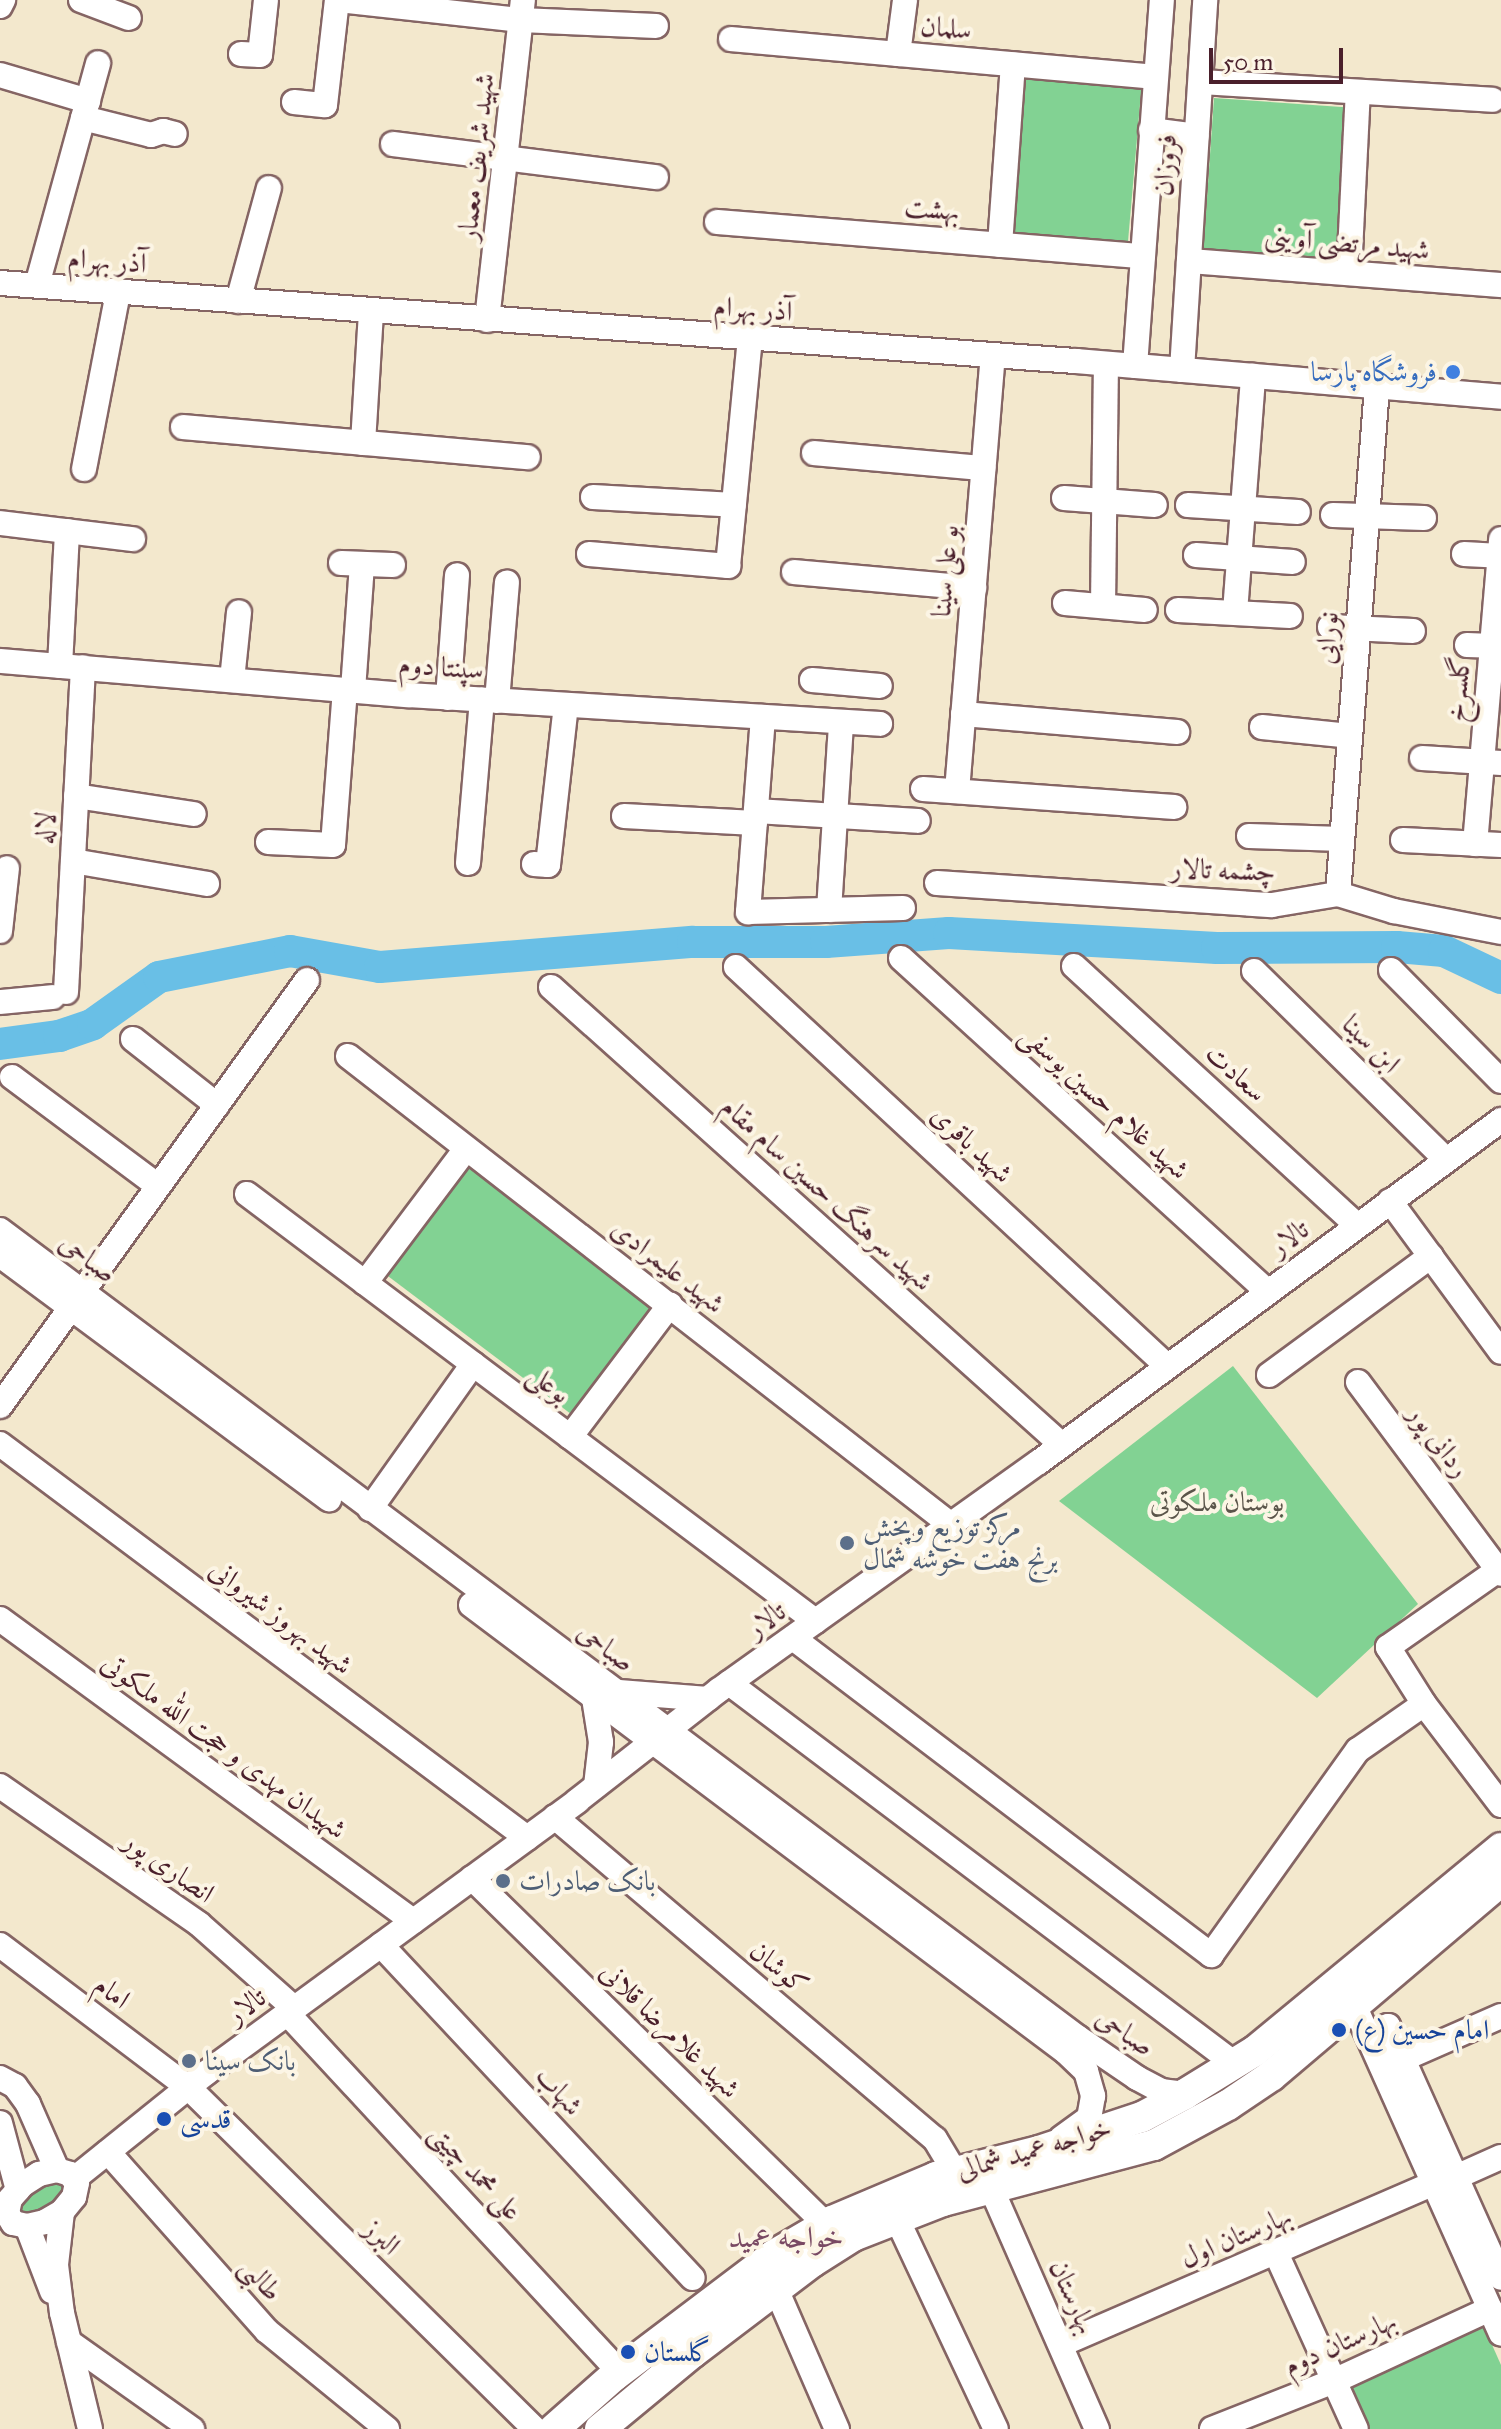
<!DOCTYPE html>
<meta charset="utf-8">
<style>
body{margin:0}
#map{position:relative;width:1501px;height:2429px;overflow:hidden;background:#f3e8cd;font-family:"IM FELL Great Primer",Amiri,serif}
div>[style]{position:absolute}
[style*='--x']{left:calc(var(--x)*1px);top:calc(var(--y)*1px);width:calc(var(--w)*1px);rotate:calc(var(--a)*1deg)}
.green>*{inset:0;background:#82d293;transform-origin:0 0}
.river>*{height:32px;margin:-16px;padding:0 16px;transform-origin:16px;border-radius:16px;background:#69bfe6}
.roads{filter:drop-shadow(2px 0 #856564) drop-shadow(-2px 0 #856564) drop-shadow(0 2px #856564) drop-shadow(0 -2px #856564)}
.minor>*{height:24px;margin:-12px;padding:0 12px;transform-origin:12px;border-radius:12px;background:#fff}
.major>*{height:30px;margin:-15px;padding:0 15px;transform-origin:15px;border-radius:15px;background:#fff}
.dots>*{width:22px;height:22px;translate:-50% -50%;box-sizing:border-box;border:4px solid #fcf5e5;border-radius:50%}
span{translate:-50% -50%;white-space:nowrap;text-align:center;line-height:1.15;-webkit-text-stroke:8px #fcf5e5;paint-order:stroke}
.street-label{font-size:28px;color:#4a1f2b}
.shop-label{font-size:28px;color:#366cbe}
.right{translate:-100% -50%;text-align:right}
.park-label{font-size:28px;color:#5b554a}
.service-label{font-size:28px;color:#4e5e75}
.left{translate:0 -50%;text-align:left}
.transit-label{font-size:28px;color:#164399}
.neighbourhood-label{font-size:30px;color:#794963}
.scale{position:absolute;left:1209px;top:48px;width:134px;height:36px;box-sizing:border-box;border:4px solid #4a1f2b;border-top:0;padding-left:10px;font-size:24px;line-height:28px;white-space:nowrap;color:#4a1f2b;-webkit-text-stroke:6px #fcf5e5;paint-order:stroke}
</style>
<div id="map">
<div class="green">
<i style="left:1021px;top:76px;width:121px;height:157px;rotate:5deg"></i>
<i style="left:1214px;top:98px;width:135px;height:151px;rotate:4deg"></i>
<i style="left:467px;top:1164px;width:238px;height:137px;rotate:37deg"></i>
<i style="clip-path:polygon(1233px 1366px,1418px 1604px,1317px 1698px,1059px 1501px)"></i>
<i style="clip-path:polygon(61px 2178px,68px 2193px,54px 2208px,22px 2216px,16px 2206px,32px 2188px)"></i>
<i style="clip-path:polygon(1481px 2320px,1501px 2365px,1501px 2429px,1368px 2429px,1350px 2383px)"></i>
</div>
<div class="river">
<i style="--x:0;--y:1044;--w:60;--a:-7.7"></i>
<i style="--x:59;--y:1036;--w:36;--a:-19"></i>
<i style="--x:93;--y:1024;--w:81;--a:-35.5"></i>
<i style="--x:159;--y:977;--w:134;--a:-11.2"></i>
<i style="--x:290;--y:951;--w:91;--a:10.1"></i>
<i style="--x:380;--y:967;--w:314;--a:-4.6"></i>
<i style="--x:693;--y:942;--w:133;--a:0"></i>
<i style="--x:826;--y:942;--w:123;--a:-4.2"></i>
<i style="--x:949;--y:933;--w:268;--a:3.2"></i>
<i style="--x:1217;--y:948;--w:180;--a:-0.3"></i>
<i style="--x:1397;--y:947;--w:47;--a:4.9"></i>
<i style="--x:1444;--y:951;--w:63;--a:25.3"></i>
</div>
<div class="roads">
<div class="minor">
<i style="--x:81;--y:0;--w:51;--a:20.6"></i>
<i style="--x:339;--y:0;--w:183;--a:6.3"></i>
<i style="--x:521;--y:20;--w:135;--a:2.5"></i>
<i style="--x:0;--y:6;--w:7;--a:-63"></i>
<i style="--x:731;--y:39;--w:426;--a:5.1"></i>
<i style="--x:241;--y:54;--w:19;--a:3"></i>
<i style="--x:260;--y:55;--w:55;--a:-83.8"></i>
<i style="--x:898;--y:54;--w:54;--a:-82.6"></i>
<i style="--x:0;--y:75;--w:92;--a:16.5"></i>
<i style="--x:1201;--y:82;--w:292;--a:3.5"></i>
<i style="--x:294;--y:102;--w:31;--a:6"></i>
<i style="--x:325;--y:105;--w:106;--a:-83.5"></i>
<i style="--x:83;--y:118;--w:70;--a:14"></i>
<i style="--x:151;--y:135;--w:13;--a:-18"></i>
<i style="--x:163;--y:131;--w:12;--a:14"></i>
<i style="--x:1151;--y:130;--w:46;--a:7.4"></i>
<i style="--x:393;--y:144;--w:265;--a:7.2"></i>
<i style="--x:717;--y:222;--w:427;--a:4.6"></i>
<i style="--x:1000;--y:245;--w:181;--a:-85.9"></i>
<i style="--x:1189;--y:261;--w:313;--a:4.4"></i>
<i style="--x:1349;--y:273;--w:181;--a:-87.2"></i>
<i style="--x:0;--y:283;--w:1079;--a:4.15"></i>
<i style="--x:1076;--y:361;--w:427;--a:4.8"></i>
<i style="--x:37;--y:285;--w:230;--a:-74.6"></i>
<i style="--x:238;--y:301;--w:117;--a:-74.7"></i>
<i style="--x:487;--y:320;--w:322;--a:-83.6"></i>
<i style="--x:1135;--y:366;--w:367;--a:-85.8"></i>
<i style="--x:1182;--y:370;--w:371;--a:-86.4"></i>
<i style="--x:183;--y:427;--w:346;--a:5"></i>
<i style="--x:363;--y:443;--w:132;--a:-86.5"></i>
<i style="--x:814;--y:453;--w:170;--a:5.1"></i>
<i style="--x:84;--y:469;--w:180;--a:-79.1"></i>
<i style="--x:593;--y:497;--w:141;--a:3.2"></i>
<i style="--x:1064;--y:498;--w:91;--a:4.4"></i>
<i style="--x:1188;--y:505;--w:110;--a:3.6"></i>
<i style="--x:1333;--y:515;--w:91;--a:1.9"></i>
<i style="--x:0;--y:523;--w:134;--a:6.9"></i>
<i style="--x:589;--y:554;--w:140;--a:4.9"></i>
<i style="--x:728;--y:566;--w:228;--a:-84.5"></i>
<i style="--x:1464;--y:554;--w:36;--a:3"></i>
<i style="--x:1196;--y:555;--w:97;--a:4.1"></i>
<i style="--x:341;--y:563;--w:52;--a:2.2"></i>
<i style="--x:794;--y:572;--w:181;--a:5.1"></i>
<i style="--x:1065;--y:603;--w:80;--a:5"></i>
<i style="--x:1103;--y:606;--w:242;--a:-89.3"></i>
<i style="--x:1178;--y:610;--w:112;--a:3.1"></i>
<i style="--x:1235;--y:612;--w:237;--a:-85.6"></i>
<i style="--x:1330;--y:627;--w:83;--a:2.8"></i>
<i style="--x:1467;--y:645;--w:25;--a:2"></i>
<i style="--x:0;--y:661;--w:409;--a:4.8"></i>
<i style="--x:408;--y:695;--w:473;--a:3.5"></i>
<i style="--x:60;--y:666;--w:135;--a:-87"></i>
<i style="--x:232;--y:680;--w:68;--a:-84.1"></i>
<i style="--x:812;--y:680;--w:68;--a:5"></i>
<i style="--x:353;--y:690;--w:126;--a:-85.9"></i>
<i style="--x:448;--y:698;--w:123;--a:-85.8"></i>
<i style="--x:497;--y:701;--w:119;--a:-85.2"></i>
<i style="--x:963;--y:714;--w:215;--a:4.8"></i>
<i style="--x:763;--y:717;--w:196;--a:94.4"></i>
<i style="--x:748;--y:912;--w:155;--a:-1.5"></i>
<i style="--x:1262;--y:727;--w:88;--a:5.8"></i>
<i style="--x:1422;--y:758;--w:79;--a:3.6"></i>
<i style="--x:923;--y:789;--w:252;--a:4.1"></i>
<i style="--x:957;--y:791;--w:436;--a:-85.3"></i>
<i style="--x:76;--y:796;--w:119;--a:8.7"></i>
<i style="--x:756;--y:811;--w:162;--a:3.5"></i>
<i style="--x:624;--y:816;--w:131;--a:3.1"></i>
<i style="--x:1249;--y:836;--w:93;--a:1.8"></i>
<i style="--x:1403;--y:840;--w:98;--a:2.9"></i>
<i style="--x:268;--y:842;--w:65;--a:2.6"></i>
<i style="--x:333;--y:845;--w:155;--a:-85.6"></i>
<i style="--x:1475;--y:844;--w:306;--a:-85.1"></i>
<i style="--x:73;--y:861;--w:136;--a:9.7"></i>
<i style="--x:468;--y:863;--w:164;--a:-85.1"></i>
<i style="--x:534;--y:864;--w:14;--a:4"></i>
<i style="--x:548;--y:865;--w:161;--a:-83.6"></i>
<i style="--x:937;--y:883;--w:336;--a:3.8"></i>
<i style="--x:1272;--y:905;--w:67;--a:-9.5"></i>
<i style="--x:1338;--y:894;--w:59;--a:16.9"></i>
<i style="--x:1394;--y:911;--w:109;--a:11.1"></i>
<i style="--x:1338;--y:894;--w:508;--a:-85.6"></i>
<i style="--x:829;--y:910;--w:188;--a:-86.3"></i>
<i style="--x:0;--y:931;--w:63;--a:-83.7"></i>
<i style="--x:901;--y:958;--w:495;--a:42.3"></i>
<i style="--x:1074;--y:966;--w:384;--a:42.5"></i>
<i style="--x:736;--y:967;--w:587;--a:42.79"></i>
<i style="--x:1391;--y:970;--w:156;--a:45.3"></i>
<i style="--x:1254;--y:971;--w:269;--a:44.5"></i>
<i style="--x:551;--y:987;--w:686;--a:41.87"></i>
<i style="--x:66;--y:992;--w:325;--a:-87"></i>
<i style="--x:0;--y:1002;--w:53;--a:-5.4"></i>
<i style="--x:133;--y:1039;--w:107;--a:38.2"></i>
<i style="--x:348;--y:1056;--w:764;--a:37.87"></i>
<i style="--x:12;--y:1077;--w:182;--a:36.7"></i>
<i style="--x:247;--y:1194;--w:711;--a:36.93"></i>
<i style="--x:1390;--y:1201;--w:187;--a:53.7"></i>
<i style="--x:0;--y:1230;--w:1346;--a:36.84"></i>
<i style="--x:1077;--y:2037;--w:73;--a:34.3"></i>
<i style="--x:1137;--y:2078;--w:27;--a:28"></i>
<i style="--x:1161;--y:2091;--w:24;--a:7"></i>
<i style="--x:0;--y:1255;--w:410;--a:36.6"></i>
<i style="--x:365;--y:1283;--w:168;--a:-53"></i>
<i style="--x:1269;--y:1375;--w:201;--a:-36.3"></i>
<i style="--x:1358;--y:1382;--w:239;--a:53.3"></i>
<i style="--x:0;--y:1406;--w:525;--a:-54.22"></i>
<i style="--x:570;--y:1437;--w:166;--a:-52.9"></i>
<i style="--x:0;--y:1444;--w:658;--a:36.78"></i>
<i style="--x:370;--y:1509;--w:178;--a:-54.6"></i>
<i style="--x:1501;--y:1568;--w:138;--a:145"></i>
<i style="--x:1388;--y:1647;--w:67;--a:57.7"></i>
<i style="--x:1424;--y:1704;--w:127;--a:52.7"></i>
<i style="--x:471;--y:1605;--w:744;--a:36.92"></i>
<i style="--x:1066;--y:2052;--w:28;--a:44"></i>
<i style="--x:1086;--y:2071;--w:26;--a:74"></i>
<i style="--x:1093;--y:2096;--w:22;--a:100"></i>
<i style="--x:1089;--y:2118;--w:34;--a:144"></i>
<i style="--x:0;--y:1619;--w:512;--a:36.18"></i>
<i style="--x:793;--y:1638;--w:525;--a:37.18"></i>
<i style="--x:1211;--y:1955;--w:252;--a:-54.4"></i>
<i style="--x:1358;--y:1750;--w:80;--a:-34.9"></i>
<i style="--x:729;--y:1683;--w:633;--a:36.98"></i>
<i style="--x:619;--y:1692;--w:89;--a:4.5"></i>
<i style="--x:594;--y:1698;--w:45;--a:81"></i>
<i style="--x:601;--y:1742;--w:44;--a:96.5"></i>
<i style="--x:0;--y:1786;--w:242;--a:34.7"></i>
<i style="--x:199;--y:1924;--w:127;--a:41.5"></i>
<i style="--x:555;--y:1817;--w:498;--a:40.3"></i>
<i style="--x:935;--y:2139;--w:39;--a:59"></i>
<i style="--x:472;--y:1878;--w:496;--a:44.4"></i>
<i style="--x:0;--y:1945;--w:236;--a:37.1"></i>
<i style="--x:188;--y:2087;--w:487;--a:44.6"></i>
<i style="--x:381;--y:1945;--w:456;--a:46.9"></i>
<i style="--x:1354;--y:2005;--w:360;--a:65.9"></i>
<i style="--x:287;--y:2013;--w:490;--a:47.2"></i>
<i style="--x:1368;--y:2035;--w:22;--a:-24"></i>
<i style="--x:1388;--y:2026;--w:276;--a:65.8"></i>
<i style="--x:1403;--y:2059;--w:107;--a:-23.7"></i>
<i style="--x:0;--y:2078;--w:17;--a:28"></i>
<i style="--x:15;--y:2086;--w:22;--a:54"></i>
<i style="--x:28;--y:2104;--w:72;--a:66.3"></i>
<i style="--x:0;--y:2123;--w:69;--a:75"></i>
<i style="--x:108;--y:2152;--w:239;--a:48.4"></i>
<i style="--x:267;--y:2331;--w:155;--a:39.2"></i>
<i style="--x:57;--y:2170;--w:14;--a:17"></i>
<i style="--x:70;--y:2174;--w:11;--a:52"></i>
<i style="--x:77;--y:2183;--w:14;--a:102"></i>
<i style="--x:74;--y:2197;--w:19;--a:129"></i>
<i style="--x:62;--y:2212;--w:20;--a:150"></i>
<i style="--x:45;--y:2222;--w:18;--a:167"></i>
<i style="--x:27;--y:2226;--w:14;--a:-168"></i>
<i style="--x:13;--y:2223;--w:12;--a:-121"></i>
<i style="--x:7;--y:2213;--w:14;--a:-78"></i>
<i style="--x:10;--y:2199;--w:18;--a:-49"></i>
<i style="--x:22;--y:2185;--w:20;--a:-33"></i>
<i style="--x:39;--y:2174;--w:18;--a:-13"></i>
<i style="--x:1456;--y:2177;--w:49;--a:-24"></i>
<i style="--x:74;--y:2179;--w:169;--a:-38.8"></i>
<i style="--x:206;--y:2073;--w:460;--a:-36.2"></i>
<i style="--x:577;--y:1801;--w:180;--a:-38"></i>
<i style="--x:719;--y:1690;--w:393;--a:-35.5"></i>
<i style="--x:1039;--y:1462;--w:575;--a:-36.51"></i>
<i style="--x:992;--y:2190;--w:261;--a:66.3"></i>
<i style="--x:62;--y:2212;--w:53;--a:96.5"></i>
<i style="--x:56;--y:2265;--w:48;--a:82.9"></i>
<i style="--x:62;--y:2313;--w:119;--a:76.4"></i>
<i style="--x:897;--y:2219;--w:232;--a:64.8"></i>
<i style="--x:27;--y:2226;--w:70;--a:69"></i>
<i style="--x:1276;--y:2253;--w:193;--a:65.6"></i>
<i style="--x:776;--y:2289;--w:153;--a:66.5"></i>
<i style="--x:69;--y:2342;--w:151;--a:35.3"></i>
<i style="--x:1062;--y:2344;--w:405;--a:-23.4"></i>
<i style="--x:1212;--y:2429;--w:131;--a:-21.5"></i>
<i style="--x:1334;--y:2381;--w:172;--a:-24.8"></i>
</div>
<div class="major">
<i style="--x:554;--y:2429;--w:80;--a:-41.5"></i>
<i style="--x:614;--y:2376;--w:201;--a:-37.1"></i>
<i style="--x:774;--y:2255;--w:67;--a:-30.4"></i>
<i style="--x:832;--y:2221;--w:113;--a:-22.9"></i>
<i style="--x:936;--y:2177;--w:106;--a:-14.2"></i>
<i style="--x:1039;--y:2151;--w:108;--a:-18.3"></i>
<i style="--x:1142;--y:2117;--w:49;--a:-28.1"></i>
<i style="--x:1185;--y:2094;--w:82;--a:-31.6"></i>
<i style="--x:1255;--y:2051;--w:319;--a:-39.5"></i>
<i style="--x:600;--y:2429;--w:119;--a:-39.6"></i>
<i style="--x:692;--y:2353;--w:151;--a:-37.2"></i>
<i style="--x:812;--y:2262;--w:49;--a:-32.4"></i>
<i style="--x:853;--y:2236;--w:97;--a:-21.3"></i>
<i style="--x:943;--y:2201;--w:218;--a:-14.9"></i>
<i style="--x:1154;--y:2145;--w:84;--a:-28.4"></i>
<i style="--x:1228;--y:2105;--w:52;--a:-34"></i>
<i style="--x:1271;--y:2076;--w:302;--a:-40.3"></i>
</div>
</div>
<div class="dots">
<i style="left:1453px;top:372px;background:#3f7fe0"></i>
<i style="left:847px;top:1543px;background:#5c6f8a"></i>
<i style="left:503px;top:1881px;background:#5c6f8a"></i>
<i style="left:1339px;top:2030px;background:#1a4fb4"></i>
<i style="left:189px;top:2061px;background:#5c6f8a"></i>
<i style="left:164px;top:2119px;background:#1a4fb4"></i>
<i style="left:628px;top:2352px;background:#1a4fb4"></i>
</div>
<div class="street-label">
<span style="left:946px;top:28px;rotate:5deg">سلمان</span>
<span style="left:476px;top:157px;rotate:-84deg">شهید شریف معمار</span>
<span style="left:1165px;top:165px;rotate:-86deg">فروزان</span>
<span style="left:932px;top:209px;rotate:5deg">بهشت</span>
<span style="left:1347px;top:243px;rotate:5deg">شهید مرتضی آوینی</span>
<span style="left:107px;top:261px;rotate:4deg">آذر بهرام</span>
<span style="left:753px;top:309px;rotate:4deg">آذر بهرام</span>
<span style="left:945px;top:571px;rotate:-85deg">بو علی سینا</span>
<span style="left:1327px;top:638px;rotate:-86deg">نورایی</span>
<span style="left:441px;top:667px;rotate:4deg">سپنتا دوم</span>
<span style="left:1458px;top:689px;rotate:-85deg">گلسرخ</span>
<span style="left:45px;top:828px;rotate:-87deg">لاله</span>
<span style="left:1223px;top:870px;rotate:2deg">چشمه تالار</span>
<span style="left:1371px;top:1044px;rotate:45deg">ابن سینا</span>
<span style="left:1236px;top:1073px;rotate:42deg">سعادت</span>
<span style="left:1105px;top:1102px;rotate:42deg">شهید غلام حسین یوسفی</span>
<span style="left:972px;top:1144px;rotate:43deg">شهید باقری</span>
<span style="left:827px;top:1194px;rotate:42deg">شهید سرهنگ حسین سام مقام</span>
<span style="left:1289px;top:1238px;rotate:-36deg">تالار</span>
<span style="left:88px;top:1258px;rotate:37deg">صباحی</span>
<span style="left:668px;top:1266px;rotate:38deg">شهید علیمرادی</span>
<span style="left:549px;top:1384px;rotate:37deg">بوعلی</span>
<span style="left:1439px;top:1441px;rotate:53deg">ردانی پور</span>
<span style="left:281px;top:1617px;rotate:37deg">شهید بهروز شیروانی</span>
<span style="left:766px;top:1620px;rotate:-36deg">تالار</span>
<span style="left:606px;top:1647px;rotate:37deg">صباحی</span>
<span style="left:224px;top:1746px;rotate:36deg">شهیدان مهدی و حجت الله ملکوتی</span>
<span style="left:169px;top:1867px;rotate:35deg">انصاری پور</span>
<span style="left:779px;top:1968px;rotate:40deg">کوشان</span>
<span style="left:112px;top:1992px;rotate:37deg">امام</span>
<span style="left:246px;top:2006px;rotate:-36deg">تالار</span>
<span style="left:670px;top:2030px;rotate:44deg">شهید غلامرضا قلانی</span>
<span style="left:1125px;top:2032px;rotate:34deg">صباحی</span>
<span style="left:559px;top:2091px;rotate:47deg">شهاب</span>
<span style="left:1034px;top:2149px;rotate:-16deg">خواجه عمید شمالی</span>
<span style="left:476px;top:2172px;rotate:47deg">علی محمد چیتی</span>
<span style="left:382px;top:2237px;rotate:44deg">البرز</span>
<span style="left:1236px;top:2237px;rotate:-23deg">بهارستان اول</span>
<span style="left:261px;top:2279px;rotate:48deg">طالبی</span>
<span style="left:1073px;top:2297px;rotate:66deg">بهارستان</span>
<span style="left:1340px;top:2343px;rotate:-24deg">بهارستان دوم</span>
</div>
<div class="shop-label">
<span class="right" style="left:1437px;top:372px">فروشگاه پارسا</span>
</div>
<div class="park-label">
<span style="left:1217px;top:1502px">بوستان ملکوتی</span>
</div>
<div class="service-label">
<span class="left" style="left:863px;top:1543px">مرکز توزیع وپخش<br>برنج هفت خوشه شمال</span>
<span class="left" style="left:519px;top:1881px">بانک صادرات</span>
<span class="left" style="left:205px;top:2061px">بانک سینا</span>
</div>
<div class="transit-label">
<span class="left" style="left:1355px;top:2030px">امام حسین (ع)</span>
<span class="left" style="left:180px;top:2119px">قدسی</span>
<span class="left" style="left:644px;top:2352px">گلستان</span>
</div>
<div class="neighbourhood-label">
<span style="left:786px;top:2237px">خواجه عمید</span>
</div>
<div class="scale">50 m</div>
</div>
